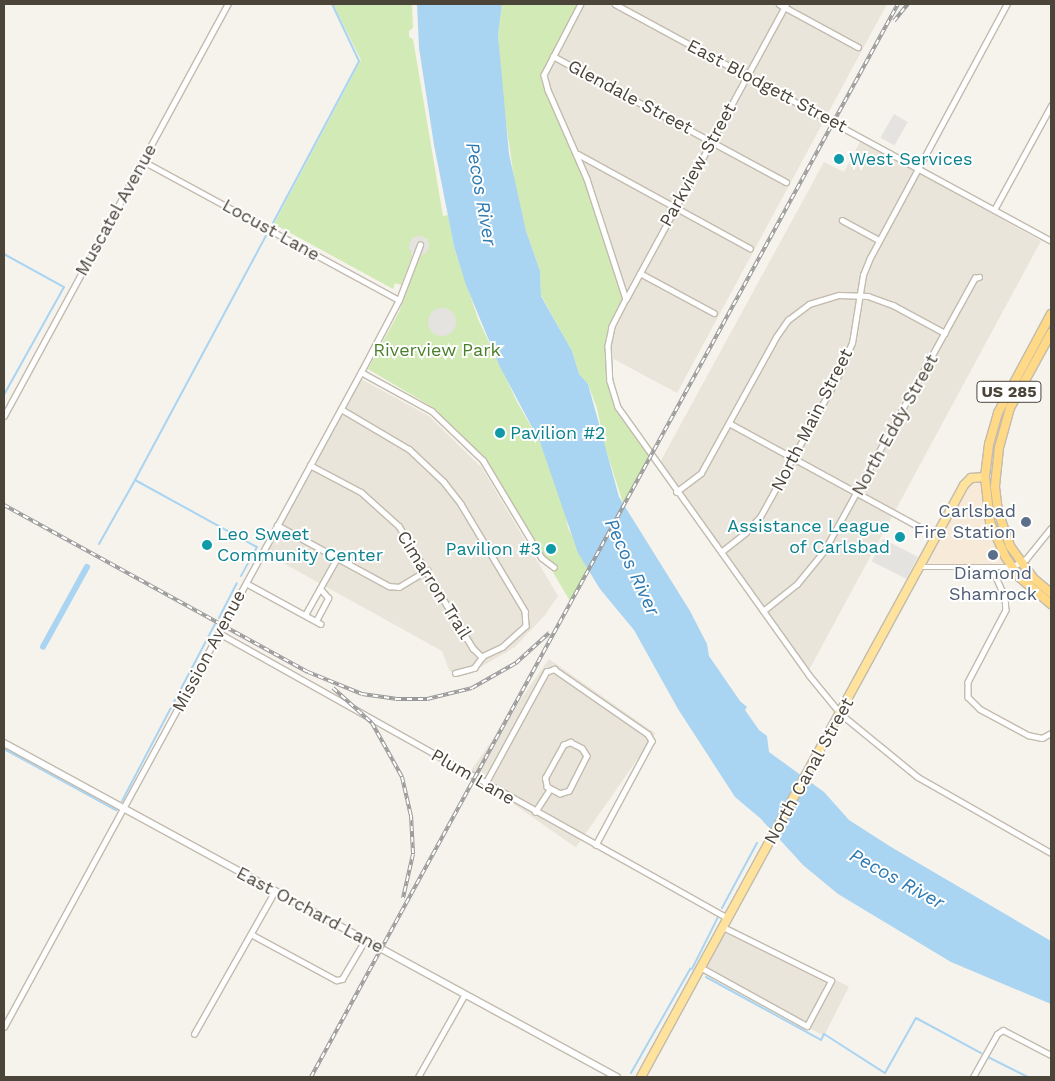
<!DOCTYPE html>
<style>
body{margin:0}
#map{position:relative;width:1055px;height:1081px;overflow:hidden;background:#f6f3ec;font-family:"Work Sans",sans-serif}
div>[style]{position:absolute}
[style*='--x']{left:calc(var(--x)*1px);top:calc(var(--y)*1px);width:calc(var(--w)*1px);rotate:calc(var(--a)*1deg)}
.residential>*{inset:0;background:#eae5da;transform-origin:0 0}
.commercial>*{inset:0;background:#f7ead8}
.green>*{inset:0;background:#d2eab5}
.parking>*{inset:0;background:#e5e3e0;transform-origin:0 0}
.round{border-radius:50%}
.water>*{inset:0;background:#a9d4f2}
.stream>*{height:2px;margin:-1px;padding:0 1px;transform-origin:1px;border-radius:1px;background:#a9d4f2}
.canal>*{height:5.5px;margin:-2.75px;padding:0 2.75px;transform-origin:2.75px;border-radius:2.75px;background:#a9d4f2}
.roads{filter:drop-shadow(1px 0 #c2bbae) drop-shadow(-1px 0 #c2bbae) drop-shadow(0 1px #c2bbae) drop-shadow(0 -1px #c2bbae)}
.minor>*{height:4.5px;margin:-2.25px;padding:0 2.25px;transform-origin:2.25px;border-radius:2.25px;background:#fff}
.tertiary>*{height:5.5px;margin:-2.75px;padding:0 2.75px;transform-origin:2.75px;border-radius:2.75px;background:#fff}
.primary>*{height:8px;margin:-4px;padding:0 4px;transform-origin:4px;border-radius:4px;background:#ffe39c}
.trunk>*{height:8px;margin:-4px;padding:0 4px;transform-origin:4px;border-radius:4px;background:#ffd985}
.rail>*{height:4px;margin-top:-2px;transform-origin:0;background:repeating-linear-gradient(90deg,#fff 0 5.5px,#9a9a9a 0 11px);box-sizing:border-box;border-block:1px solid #9a9a9a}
.dots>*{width:14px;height:14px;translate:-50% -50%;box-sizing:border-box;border:2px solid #fff;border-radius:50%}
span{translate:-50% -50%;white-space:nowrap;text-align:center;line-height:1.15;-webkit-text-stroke:4px #fff;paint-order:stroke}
.shield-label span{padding:1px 4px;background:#fff;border:1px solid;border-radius:4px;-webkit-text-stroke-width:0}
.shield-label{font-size:16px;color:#4b4439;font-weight:700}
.street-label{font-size:18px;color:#4b4439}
.culture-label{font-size:18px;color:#0d838f}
.left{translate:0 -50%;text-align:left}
.right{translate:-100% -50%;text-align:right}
.park-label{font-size:18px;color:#4a7f2a}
.service-label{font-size:18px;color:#4e5e75}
.water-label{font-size:19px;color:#2e7ab2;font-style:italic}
.frame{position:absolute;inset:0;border:5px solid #4b4439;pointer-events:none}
</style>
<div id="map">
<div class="residential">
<i style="clip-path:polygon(581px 4px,887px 4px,677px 393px,608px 356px,544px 75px)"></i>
<i style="clip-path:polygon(861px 140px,1041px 241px,809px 670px,659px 464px,824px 162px,844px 172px)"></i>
<i style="clip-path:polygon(361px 379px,429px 416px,482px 468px,558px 596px,545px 615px,515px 647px,474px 671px,457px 677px,449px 670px,442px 651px,265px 553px)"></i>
<i style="left:549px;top:659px;width:130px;height:139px;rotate:35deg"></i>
<i style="left:726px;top:924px;width:138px;height:55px;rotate:27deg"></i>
</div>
<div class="commercial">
<i style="clip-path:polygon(985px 477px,987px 506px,1012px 567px,920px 567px,964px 485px)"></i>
</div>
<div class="green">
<i style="clip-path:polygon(333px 4px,412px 4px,413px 28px,409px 31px,409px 37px,413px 39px,443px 216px,448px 215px,454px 246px,478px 319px,517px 402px,540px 442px,564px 503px,568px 528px,589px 569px,570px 601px,486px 459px,434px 408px,368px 369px,399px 312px,419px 257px,428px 249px,427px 239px,419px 236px,412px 240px,412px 256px,401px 285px,395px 283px,393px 289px,274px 224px,361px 60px)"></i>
<i style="clip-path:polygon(502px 4px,581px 4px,545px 71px,546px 85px,578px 153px,626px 299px,616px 318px,608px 356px,615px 400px,651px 456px,624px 506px,605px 447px,597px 408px,588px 384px,579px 374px,572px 351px,541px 295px,540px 271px,526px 231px,515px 185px,503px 102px,498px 35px)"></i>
</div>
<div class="parking">
<i style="left:894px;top:114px;width:16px;height:27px;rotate:30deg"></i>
<i class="round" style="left:409px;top:236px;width:20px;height:20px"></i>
<i class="round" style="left:428px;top:308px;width:28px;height:28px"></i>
<i style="left:883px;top:539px;width:39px;height:25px;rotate:27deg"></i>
</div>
<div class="water">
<i style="clip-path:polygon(417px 4px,502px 4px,498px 35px,509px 154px,526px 231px,540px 271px,541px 296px,572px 351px,579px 374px,588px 384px,619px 497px,690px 611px,707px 644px,709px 656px,740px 701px,747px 707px,745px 710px,759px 730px,767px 736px,769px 752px,824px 792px,849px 820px,891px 847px,1051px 941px,1051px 1004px,951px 962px,838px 894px,803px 865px,760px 818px,735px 797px,678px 709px,634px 630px,600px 589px,578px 553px,540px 442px,500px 367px,466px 285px,454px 246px,434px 145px,419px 48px)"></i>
</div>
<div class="stream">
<i style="--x:273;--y:223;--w:183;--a:-62"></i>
<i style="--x:359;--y:61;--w:63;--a:-115.3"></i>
<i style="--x:4;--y:254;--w:68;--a:28.8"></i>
<i style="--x:64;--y:287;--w:124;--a:119.1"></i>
<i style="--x:135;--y:480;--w:277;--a:-61.8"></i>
<i style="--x:99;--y:544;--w:73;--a:-60.6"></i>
<i style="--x:135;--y:480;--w:139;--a:28.8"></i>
<i style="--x:257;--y:547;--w:33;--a:119"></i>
<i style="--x:219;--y:618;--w:39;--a:-63"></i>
<i style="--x:4;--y:749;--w:128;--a:28.6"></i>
<i style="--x:122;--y:801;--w:200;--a:-62.3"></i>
<i style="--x:722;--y:908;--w:74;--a:-61.7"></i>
<i style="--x:692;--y:969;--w:58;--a:-63.4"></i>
<i style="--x:706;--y:977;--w:131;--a:28.7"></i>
<i style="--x:821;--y:1040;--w:7;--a:-63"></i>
<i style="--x:824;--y:1034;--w:72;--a:32.6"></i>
<i style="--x:885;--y:1073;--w:63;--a:-60.6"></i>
<i style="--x:916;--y:1018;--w:74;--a:28.3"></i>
<i style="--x:988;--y:1057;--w:45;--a:26.6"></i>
<i style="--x:631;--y:1073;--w:120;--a:-60.4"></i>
</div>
<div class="canal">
<i style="--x:43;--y:647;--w:91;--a:-61.2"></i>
</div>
<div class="roads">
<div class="minor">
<i style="--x:581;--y:4;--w:80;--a:117.5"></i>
<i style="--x:544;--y:75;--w:16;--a:75"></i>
<i style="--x:548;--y:90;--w:97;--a:66.3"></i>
<i style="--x:587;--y:179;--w:126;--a:72"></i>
<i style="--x:626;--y:299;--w:31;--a:117"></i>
<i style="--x:612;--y:327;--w:19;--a:102"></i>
<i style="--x:608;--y:346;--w:35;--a:87"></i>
<i style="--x:610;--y:381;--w:27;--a:73"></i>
<i style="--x:618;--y:407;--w:329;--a:54.5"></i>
<i style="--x:809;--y:675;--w:50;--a:50.6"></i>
<i style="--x:841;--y:714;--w:99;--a:39.3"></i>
<i style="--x:918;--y:777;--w:153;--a:29.7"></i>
<i style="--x:615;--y:4;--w:496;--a:28.5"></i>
<i style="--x:779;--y:4;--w:90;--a:28.6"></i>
<i style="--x:553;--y:56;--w:265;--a:28.4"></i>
<i style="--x:578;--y:154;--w:196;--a:28.7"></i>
<i style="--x:143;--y:161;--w:291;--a:28.5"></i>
<i style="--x:994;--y:210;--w:119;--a:-61.3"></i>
<i style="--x:842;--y:220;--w:42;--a:28.4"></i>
<i style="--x:640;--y:273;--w:84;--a:28.4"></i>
<i style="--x:626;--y:299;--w:336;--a:-61.5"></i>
<i style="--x:361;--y:372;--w:81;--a:28.8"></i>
<i style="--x:432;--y:411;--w:71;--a:43.9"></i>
<i style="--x:483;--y:460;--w:114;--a:59"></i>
<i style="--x:542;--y:558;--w:15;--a:37"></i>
<i style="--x:341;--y:409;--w:79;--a:30.5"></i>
<i style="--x:409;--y:449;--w:48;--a:43.3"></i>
<i style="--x:444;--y:482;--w:28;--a:52"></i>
<i style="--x:461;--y:504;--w:125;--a:59.1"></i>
<i style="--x:525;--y:611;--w:15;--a:86"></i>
<i style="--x:526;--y:626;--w:31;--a:138"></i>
<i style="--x:503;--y:647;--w:23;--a:155"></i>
<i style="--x:4;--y:416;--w:469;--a:-61.5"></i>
<i style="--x:729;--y:423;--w:236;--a:28.6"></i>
<i style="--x:310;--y:465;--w:58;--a:27.9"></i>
<i style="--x:361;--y:492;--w:51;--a:41.8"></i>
<i style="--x:399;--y:526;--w:143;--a:58.8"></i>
<i style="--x:473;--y:648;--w:13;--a:45"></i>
<i style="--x:676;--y:492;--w:31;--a:-37"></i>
<i style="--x:701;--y:473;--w:155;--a:-61.1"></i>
<i style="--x:776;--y:337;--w:21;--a:-55"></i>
<i style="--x:788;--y:320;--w:26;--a:-37"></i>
<i style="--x:809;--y:304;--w:31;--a:-17"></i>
<i style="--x:839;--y:295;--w:29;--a:2"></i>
<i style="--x:868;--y:296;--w:27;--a:20"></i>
<i style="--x:893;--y:305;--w:59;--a:28.3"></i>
<i style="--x:277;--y:525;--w:128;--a:28.6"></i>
<i style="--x:389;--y:586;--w:10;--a:6"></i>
<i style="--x:399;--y:587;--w:33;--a:-31"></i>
<i style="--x:721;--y:552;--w:31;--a:-38"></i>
<i style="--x:745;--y:533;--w:22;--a:-47"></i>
<i style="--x:760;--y:517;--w:159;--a:-61"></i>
<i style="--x:837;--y:378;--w:38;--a:-67"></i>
<i style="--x:852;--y:343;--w:69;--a:-80.8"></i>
<i style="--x:863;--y:275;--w:18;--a:-68"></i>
<i style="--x:870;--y:258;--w:289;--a:-61.7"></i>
<i style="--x:920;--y:567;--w:92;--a:0"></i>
<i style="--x:1012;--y:567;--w:16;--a:-30"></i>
<i style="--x:1026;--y:559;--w:40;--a:-51"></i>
<i style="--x:992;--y:568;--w:32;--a:66"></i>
<i style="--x:1005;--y:597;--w:13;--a:86"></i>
<i style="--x:1006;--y:610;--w:81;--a:117.8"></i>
<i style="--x:968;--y:682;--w:15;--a:90"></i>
<i style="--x:968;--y:697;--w:17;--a:45"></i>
<i style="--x:980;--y:709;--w:55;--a:28.4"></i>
<i style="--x:1028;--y:735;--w:14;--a:12"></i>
<i style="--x:1042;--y:738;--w:10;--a:-29"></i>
<i style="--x:246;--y:583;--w:85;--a:28.7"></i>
<i style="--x:763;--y:611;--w:43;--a:-38.5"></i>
<i style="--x:797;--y:584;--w:43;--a:-50.7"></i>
<i style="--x:824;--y:551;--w:312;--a:-61.1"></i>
<i style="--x:975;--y:278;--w:4;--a:-14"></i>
<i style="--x:305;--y:615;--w:65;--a:-60.7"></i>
<i style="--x:316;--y:621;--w:26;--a:-62"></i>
<i style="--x:328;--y:598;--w:12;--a:-132"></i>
<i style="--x:219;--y:633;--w:583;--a:29.25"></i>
<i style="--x:455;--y:673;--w:20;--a:-15"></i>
<i style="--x:474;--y:668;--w:14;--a:-54"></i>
<i style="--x:570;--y:742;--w:13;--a:27"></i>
<i style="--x:582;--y:748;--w:9;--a:58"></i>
<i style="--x:587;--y:756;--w:39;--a:117"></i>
<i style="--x:569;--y:791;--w:9;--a:162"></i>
<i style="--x:560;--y:794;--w:15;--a:-152"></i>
<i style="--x:547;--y:787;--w:9;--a:-103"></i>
<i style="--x:545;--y:778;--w:38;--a:-61"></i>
<i style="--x:563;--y:745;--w:8;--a:-23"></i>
<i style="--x:485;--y:784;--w:128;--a:-61.4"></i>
<i style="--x:546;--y:672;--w:9;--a:-21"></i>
<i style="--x:554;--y:669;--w:114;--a:34.7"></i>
<i style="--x:648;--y:734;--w:8;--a:60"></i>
<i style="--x:652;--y:741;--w:118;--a:118.3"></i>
<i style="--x:535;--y:812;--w:27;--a:-57"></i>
<i style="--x:251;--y:934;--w:97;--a:28.4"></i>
<i style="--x:336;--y:980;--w:6;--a:-9"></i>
<i style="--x:342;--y:979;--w:45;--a:-59.5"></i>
<i style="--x:702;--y:968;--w:120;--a:28.9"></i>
<i style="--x:807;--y:1026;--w:51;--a:-61.9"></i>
<i style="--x:831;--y:981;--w:119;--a:-153.6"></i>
<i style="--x:4;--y:1027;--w:746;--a:-61.41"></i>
<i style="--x:361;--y:372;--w:81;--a:-62.2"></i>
<i style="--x:399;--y:300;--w:59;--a:-69.1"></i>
<i style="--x:194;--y:1034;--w:164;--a:-60.5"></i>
<i style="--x:418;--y:1077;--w:95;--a:-60.5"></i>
<i style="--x:973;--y:1077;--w:49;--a:-60.8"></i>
<i style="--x:997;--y:1034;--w:7;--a:-34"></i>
<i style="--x:1003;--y:1030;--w:54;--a:27.5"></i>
</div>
<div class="tertiary">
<i style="--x:4;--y:743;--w:698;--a:28.58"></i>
</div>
<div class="primary">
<i style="--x:641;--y:1077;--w:674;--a:-61.38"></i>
<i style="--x:964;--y:485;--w:10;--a:-45"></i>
<i style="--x:971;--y:478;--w:14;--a:-4"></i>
</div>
<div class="trunk">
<i style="--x:1051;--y:314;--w:112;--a:118.2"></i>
<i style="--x:998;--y:413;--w:32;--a:106"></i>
<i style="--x:989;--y:444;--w:33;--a:97"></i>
<i style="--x:985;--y:477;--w:45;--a:83.7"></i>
<i style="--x:990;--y:522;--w:37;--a:66"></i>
<i style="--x:1005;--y:556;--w:25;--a:56"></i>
<i style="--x:1019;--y:577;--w:42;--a:40.2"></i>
<i style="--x:1051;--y:333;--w:85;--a:118.7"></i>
<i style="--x:1010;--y:408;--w:41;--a:105.4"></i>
<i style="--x:999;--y:448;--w:39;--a:96"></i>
<i style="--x:995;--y:487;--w:24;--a:83"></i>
<i style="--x:998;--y:511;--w:37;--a:71"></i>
<i style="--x:1010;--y:546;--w:39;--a:54"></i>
<i style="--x:1033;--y:578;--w:23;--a:40"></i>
</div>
</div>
<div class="rail">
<i style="--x:894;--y:21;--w:22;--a:-51"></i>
<i style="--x:4;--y:505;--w:347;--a:28.8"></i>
<i style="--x:308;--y:672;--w:58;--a:22.2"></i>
<i style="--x:362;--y:694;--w:34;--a:8"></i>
<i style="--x:396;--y:699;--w:31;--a:0"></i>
<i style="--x:427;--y:699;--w:46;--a:-13.7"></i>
<i style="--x:472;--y:688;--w:51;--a:-29.6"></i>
<i style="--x:516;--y:663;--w:45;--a:-42.3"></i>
<i style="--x:333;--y:688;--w:52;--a:41.9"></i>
<i style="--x:372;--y:723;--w:62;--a:60.9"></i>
<i style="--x:402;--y:777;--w:39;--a:77"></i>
<i style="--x:411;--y:815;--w:39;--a:87"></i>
<i style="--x:413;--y:854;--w:45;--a:102.8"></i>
<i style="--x:311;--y:1077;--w:1223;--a:-61.32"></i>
</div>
<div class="dots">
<i style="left:839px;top:159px;background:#0f9aa8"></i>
<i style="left:500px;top:433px;background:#0f9aa8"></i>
<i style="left:1026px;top:522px;background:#5c6f8a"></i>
<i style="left:900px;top:537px;background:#0f9aa8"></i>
<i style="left:207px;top:545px;background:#0f9aa8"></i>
<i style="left:551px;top:549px;background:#0f9aa8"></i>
<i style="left:993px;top:555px;background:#5c6f8a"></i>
</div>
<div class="shield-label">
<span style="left:1009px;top:392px">US 285</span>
</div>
<div class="street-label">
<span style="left:767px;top:86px;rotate:28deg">East Blodgett Street</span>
<span style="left:630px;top:97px;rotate:28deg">Glendale Street</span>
<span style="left:698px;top:165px;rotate:-61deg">Parkview Street</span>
<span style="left:116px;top:210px;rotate:-61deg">Muscatel Avenue</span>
<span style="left:271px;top:230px;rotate:29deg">Locust Lane</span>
<span style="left:812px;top:420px;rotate:-63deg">North Main Street</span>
<span style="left:895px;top:425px;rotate:-61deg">North Eddy Street</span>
<span style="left:434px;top:585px;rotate:58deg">Cimarron Trail</span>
<span style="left:209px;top:651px;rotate:-62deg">Mission Avenue</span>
<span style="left:809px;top:771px;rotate:-61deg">North Canal Street</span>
<span style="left:473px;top:777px;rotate:30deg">Plum Lane</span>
<span style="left:310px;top:910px;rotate:28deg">East Orchard Lane</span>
</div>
<div class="culture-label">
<span class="left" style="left:849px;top:159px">West Services</span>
<span class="left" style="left:510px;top:433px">Pavilion #2</span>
<span class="right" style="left:890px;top:537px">Assistance League<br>of Carlsbad</span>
<span class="left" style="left:217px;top:545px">Leo Sweet<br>Community Center</span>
<span class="right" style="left:541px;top:549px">Pavilion #3</span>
</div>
<div class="park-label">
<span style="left:437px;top:350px">Riverview Park</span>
</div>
<div class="service-label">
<span class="right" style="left:1016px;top:522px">Carlsbad<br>Fire Station</span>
<span style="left:993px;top:584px">Diamond<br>Shamrock</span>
</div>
<div class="water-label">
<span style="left:481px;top:194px;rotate:80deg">Pecos River</span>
<span style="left:632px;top:567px;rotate:65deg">Pecos River</span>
<span style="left:897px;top:879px;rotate:29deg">Pecos River</span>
</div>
<div class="frame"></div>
</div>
